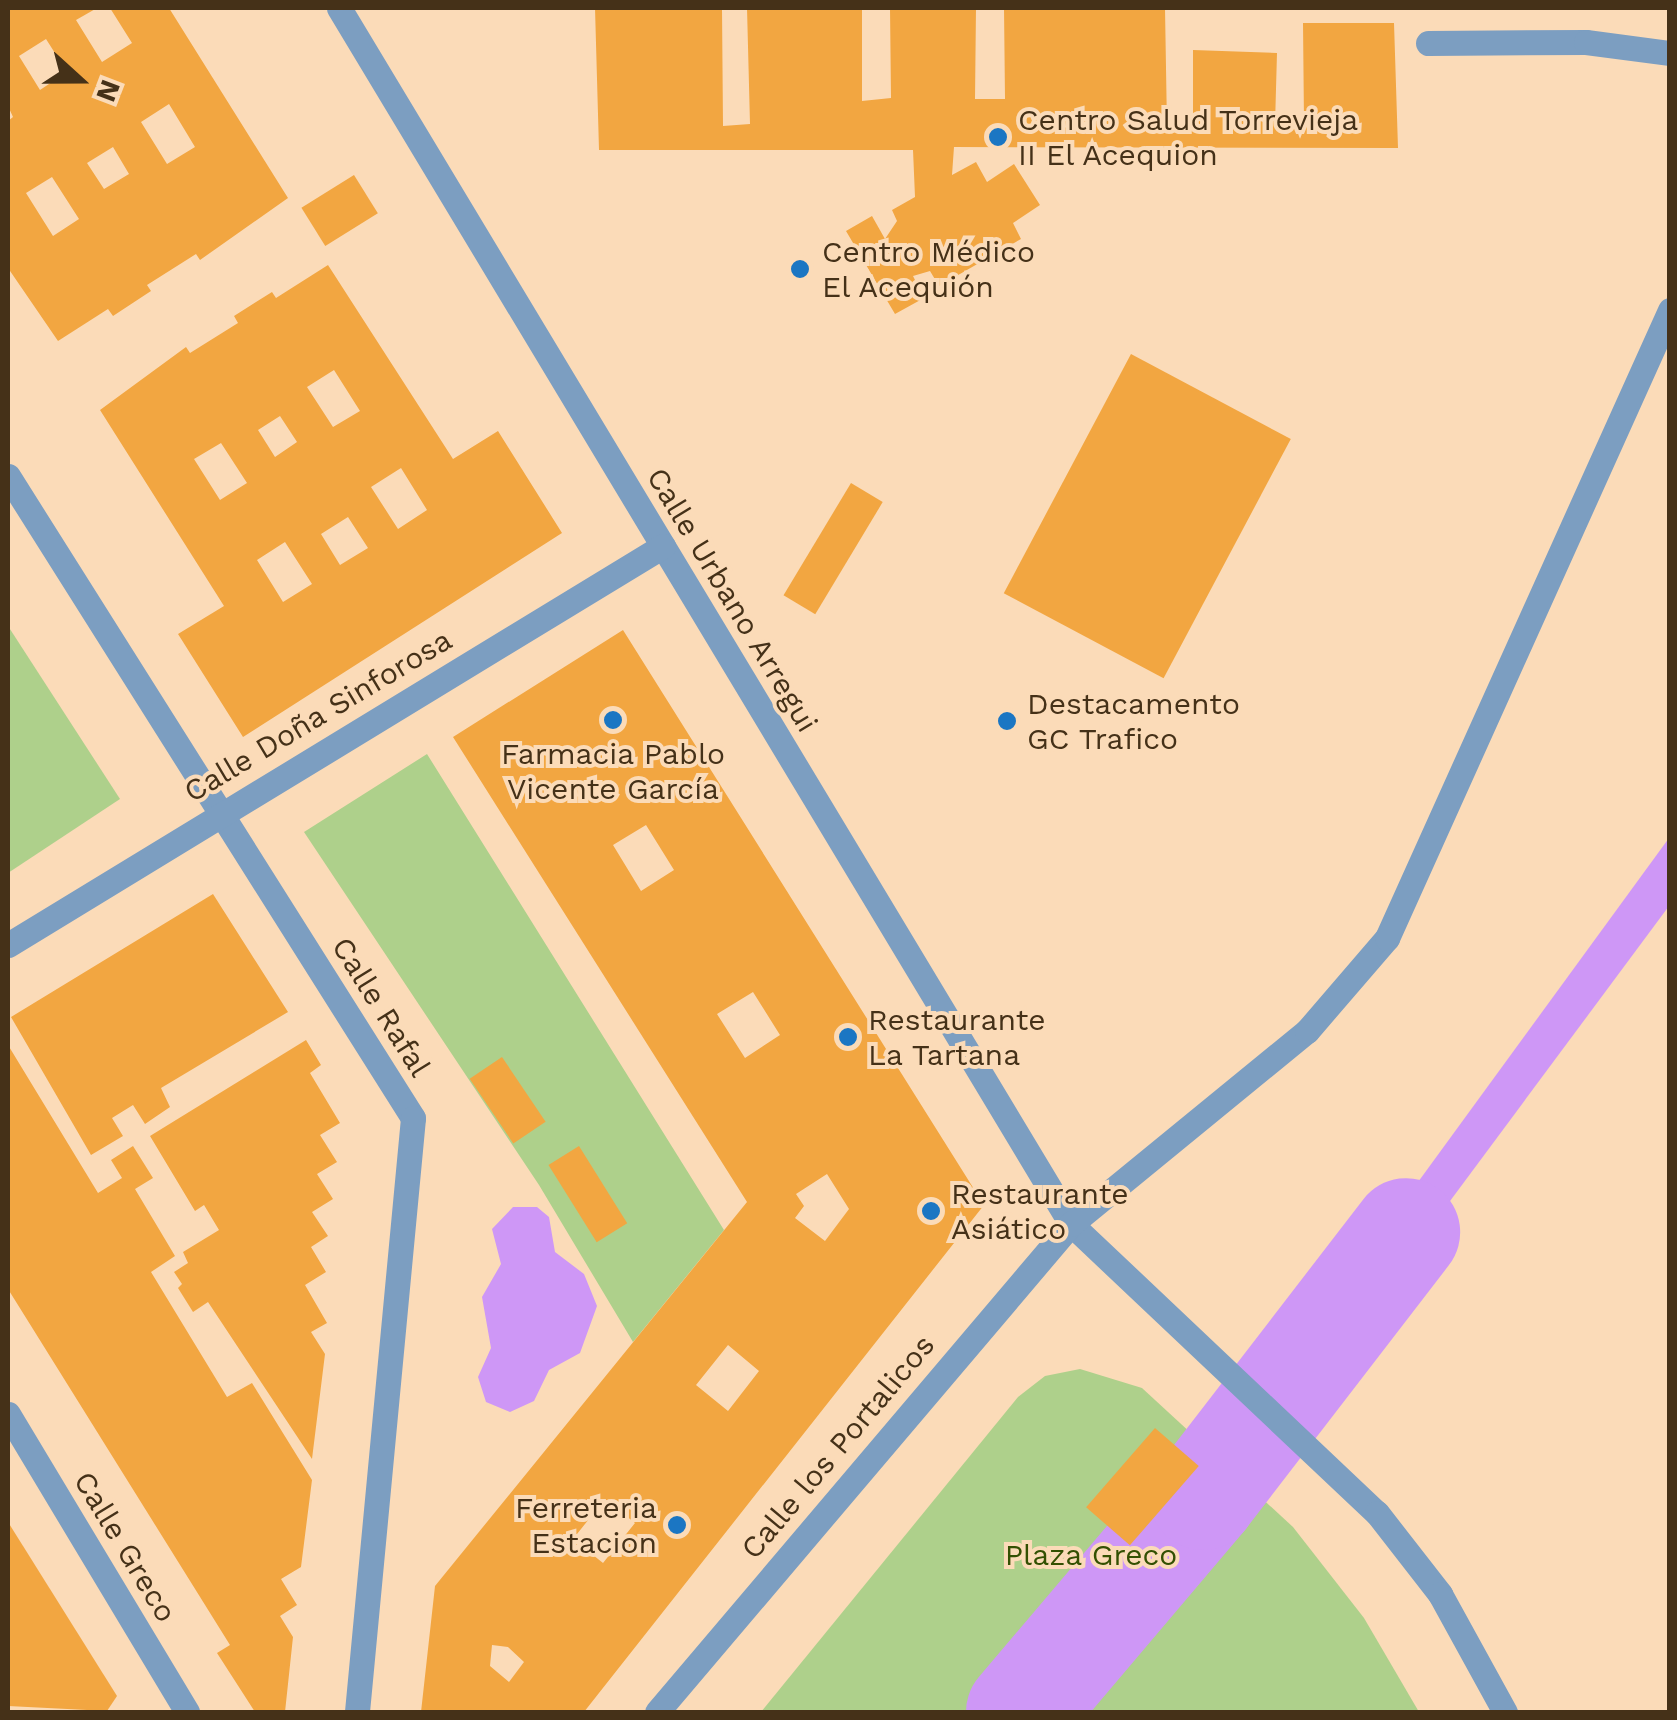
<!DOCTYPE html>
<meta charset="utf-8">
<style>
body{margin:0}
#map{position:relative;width:1677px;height:1720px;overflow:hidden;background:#fbdbb8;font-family:"Work Sans",sans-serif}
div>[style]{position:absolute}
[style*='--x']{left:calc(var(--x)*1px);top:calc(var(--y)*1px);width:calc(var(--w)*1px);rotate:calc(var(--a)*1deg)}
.green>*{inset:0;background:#aed08b}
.water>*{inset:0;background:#ce97f6}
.river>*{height:108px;margin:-54px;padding:0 54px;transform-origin:54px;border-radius:54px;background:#ce97f6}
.building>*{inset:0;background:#f2a641;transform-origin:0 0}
.minor>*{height:25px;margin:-12.5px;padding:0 12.5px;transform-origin:12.5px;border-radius:12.5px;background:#7c9ec1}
.dots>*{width:28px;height:28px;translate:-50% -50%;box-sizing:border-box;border:5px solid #fbdbb8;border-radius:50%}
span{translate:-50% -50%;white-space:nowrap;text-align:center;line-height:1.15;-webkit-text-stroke:8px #fbdbb8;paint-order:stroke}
.poi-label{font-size:30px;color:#453118}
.left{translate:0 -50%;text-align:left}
.right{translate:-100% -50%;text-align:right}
.street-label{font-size:30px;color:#453118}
.park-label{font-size:30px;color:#335002}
.frame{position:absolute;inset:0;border:10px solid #453118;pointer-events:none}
.north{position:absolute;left:30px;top:30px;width:100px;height:100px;-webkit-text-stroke:8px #fbdbb8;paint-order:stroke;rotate:111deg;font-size:28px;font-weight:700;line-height:40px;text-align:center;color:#453118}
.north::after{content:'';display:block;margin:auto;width:35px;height:45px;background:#453118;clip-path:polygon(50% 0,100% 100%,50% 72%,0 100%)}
</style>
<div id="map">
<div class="green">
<i style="clip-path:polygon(8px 626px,120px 799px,8px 873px)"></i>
<i style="clip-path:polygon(427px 754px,724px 1230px,633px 1342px,539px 1185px,304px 832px)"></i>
<i style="clip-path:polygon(1080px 1369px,1142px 1388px,1293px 1527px,1364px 1618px,1419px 1712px,761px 1712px,1018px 1397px,1045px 1376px)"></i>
</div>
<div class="water">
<i style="clip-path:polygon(1669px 838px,1669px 906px,1332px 1360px,1305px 1337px)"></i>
<i style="clip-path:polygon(513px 1207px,537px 1207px,549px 1217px,555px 1252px,584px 1274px,597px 1306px,580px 1353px,549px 1370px,534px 1401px,510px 1412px,486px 1402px,478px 1377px,491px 1348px,482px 1297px,501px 1264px,492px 1229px)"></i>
</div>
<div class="river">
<i style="--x:1020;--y:1712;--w:283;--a:-49.7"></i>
<i style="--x:1203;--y:1496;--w:333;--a:-52.4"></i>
</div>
<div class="building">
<i style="clip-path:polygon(evenodd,8px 8px,97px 8px,76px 20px,102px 62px,132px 43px,110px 8px,169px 8px,288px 198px,200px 260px,196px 254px,147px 285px,151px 291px,113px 316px,108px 309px,58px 341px,8px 268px,8px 121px,13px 117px,8px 106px,8px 8px,46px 39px,67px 72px,40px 90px,19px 56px,46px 39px,8px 8px,169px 104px,195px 147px,167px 164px,141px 122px,169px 104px,8px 8px,113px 147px,129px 174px,104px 189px,87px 163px,113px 147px,8px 8px,52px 177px,79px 219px,53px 236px,26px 193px,52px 177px)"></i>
<i style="clip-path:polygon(595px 8px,722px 8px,723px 126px,750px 124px,747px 8px,862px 8px,862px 101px,891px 98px,890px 8px,976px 8px,975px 99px,1005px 99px,1004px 8px,1165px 8px,1167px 127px,1193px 125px,1193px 50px,1277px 53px,1275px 125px,1304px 123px,1303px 23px,1394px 23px,1398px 148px,954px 147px,952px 175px,976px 162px,987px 182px,1014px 164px,1040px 205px,1013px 223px,1021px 239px,939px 286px,930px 271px,913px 276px,924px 298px,895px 314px,846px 231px,872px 216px,885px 239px,897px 221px,892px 210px,915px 197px,913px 150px,599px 150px)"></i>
<i style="left:354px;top:175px;width:45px;height:62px;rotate:58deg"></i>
<i style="clip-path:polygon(evenodd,328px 265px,453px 459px,498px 431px,562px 533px,243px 737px,178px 634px,224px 606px,100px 410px,186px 347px,190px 353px,238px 323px,234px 316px,272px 292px,276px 298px,328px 265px,334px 370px,360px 411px,333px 427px,307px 387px,334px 370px,328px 265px,280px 416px,297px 442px,275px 457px,258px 430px,280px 416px,328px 265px,221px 443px,247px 483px,220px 500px,194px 459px,221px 443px,328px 265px,401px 468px,427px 510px,398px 529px,371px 487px,401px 468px,328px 265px,348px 517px,368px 548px,340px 565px,321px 534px,348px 517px,328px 265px,285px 542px,312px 584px,283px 602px,257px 560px,285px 542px)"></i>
<i style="left:1131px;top:354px;width:181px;height:271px;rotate:28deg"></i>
<i style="left:851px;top:483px;width:37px;height:131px;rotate:31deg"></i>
<i style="clip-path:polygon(evenodd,623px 630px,984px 1205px,584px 1712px,421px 1712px,435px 1586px,747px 1202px,453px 737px,623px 630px,646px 825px,674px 870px,641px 891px,613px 845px,646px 825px,623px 630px,753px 992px,780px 1035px,745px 1058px,717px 1014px,753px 992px,623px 630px,827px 1174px,849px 1209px,825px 1241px,795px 1218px,804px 1206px,796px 1194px,827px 1174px,623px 630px,728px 1345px,759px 1371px,728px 1411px,696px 1385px,728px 1345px,623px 630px,605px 1499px,635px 1523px,603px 1563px,573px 1539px,605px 1499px,623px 630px,492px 1645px,508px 1647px,524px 1662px,509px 1682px,490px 1666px,492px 1645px)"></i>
<i style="clip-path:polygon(213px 894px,288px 1012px,161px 1088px,170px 1107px,145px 1124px,133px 1105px,112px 1118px,123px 1136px,91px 1155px,11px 1017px)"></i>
<i style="clip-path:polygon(306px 1040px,321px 1065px,310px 1073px,340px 1123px,320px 1135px,337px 1162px,317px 1174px,333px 1199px,312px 1212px,328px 1236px,311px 1247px,326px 1272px,305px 1285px,327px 1323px,311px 1332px,325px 1354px,312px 1459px,208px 1302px,193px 1312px,178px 1288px,182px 1284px,174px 1272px,188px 1263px,183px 1252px,219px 1230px,204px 1205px,195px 1211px,150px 1136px)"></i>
<i style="clip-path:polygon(8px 1045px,98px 1193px,122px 1178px,111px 1160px,133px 1146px,153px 1178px,135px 1189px,175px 1256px,151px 1272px,227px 1397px,252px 1383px,312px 1480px,301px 1567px,281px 1579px,297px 1605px,280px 1616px,293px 1637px,285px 1712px,255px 1712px,217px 1653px,230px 1645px,8px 1289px)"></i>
<i style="left:502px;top:1057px;width:78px;height:39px;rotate:56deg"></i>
<i style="left:579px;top:1146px;width:91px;height:36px;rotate:58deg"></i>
<i style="left:1155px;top:1428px;width:58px;height:105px;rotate:41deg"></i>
<i style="clip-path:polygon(8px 1522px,117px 1696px,107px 1711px,8px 1706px)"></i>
</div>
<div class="minor">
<i style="--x:339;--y:8;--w:1419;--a:58.95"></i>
<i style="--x:1071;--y:1224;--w:421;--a:43.4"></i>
<i style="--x:1377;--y:1513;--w:103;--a:52.1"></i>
<i style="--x:1440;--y:1594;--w:135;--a:61.2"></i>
<i style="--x:1428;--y:43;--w:158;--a:-0.4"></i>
<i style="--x:1586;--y:42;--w:85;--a:7.5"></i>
<i style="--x:8;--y:476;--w:759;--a:57.75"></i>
<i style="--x:413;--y:1118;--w:597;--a:95.39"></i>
<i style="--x:8;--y:945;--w:767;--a:-31.35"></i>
<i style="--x:8;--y:1414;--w:348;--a:59"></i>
<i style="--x:657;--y:1712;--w:640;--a:-49.69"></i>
<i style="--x:1071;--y:1224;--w:305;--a:-39.3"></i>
<i style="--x:1307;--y:1031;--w:123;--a:-49.3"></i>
<i style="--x:1387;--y:938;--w:689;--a:-65.74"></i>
</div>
<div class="dots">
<i style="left:998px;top:137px;background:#1b76c3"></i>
<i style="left:800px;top:269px;background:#1b76c3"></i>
<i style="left:613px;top:720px;background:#1b76c3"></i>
<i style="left:1007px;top:721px;background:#1b76c3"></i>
<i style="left:848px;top:1037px;background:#1b76c3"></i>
<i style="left:931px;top:1211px;background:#1b76c3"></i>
<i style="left:677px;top:1525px;background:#1b76c3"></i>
</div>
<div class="poi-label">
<span class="left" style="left:1018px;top:137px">Centro Salud Torrevieja<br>II El Acequion</span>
<span class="left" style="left:822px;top:269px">Centro Médico<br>El Acequión</span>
<span class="left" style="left:1027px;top:721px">Destacamento<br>GC Trafico</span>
<span style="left:613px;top:771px">Farmacia Pablo<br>Vicente García</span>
<span class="left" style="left:868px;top:1037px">Restaurante<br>La Tartana</span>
<span class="left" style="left:951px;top:1211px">Restaurante<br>Asiático</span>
<span class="right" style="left:657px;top:1525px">Ferreteria<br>Estacion</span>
</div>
<div class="street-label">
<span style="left:732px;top:600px;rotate:59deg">Calle Urbano Arregui</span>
<span style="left:318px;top:716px;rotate:-31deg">Calle Doña Sinforosa</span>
<span style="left:381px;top:1007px;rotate:58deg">Calle Rafal</span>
<span style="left:838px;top:1447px;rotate:-50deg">Calle los Portalicos</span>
<span style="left:125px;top:1547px;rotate:59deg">Calle Greco</span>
</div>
<div class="park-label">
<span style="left:1091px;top:1555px">Plaza Greco</span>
</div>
<div class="frame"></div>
<div class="north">N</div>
</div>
